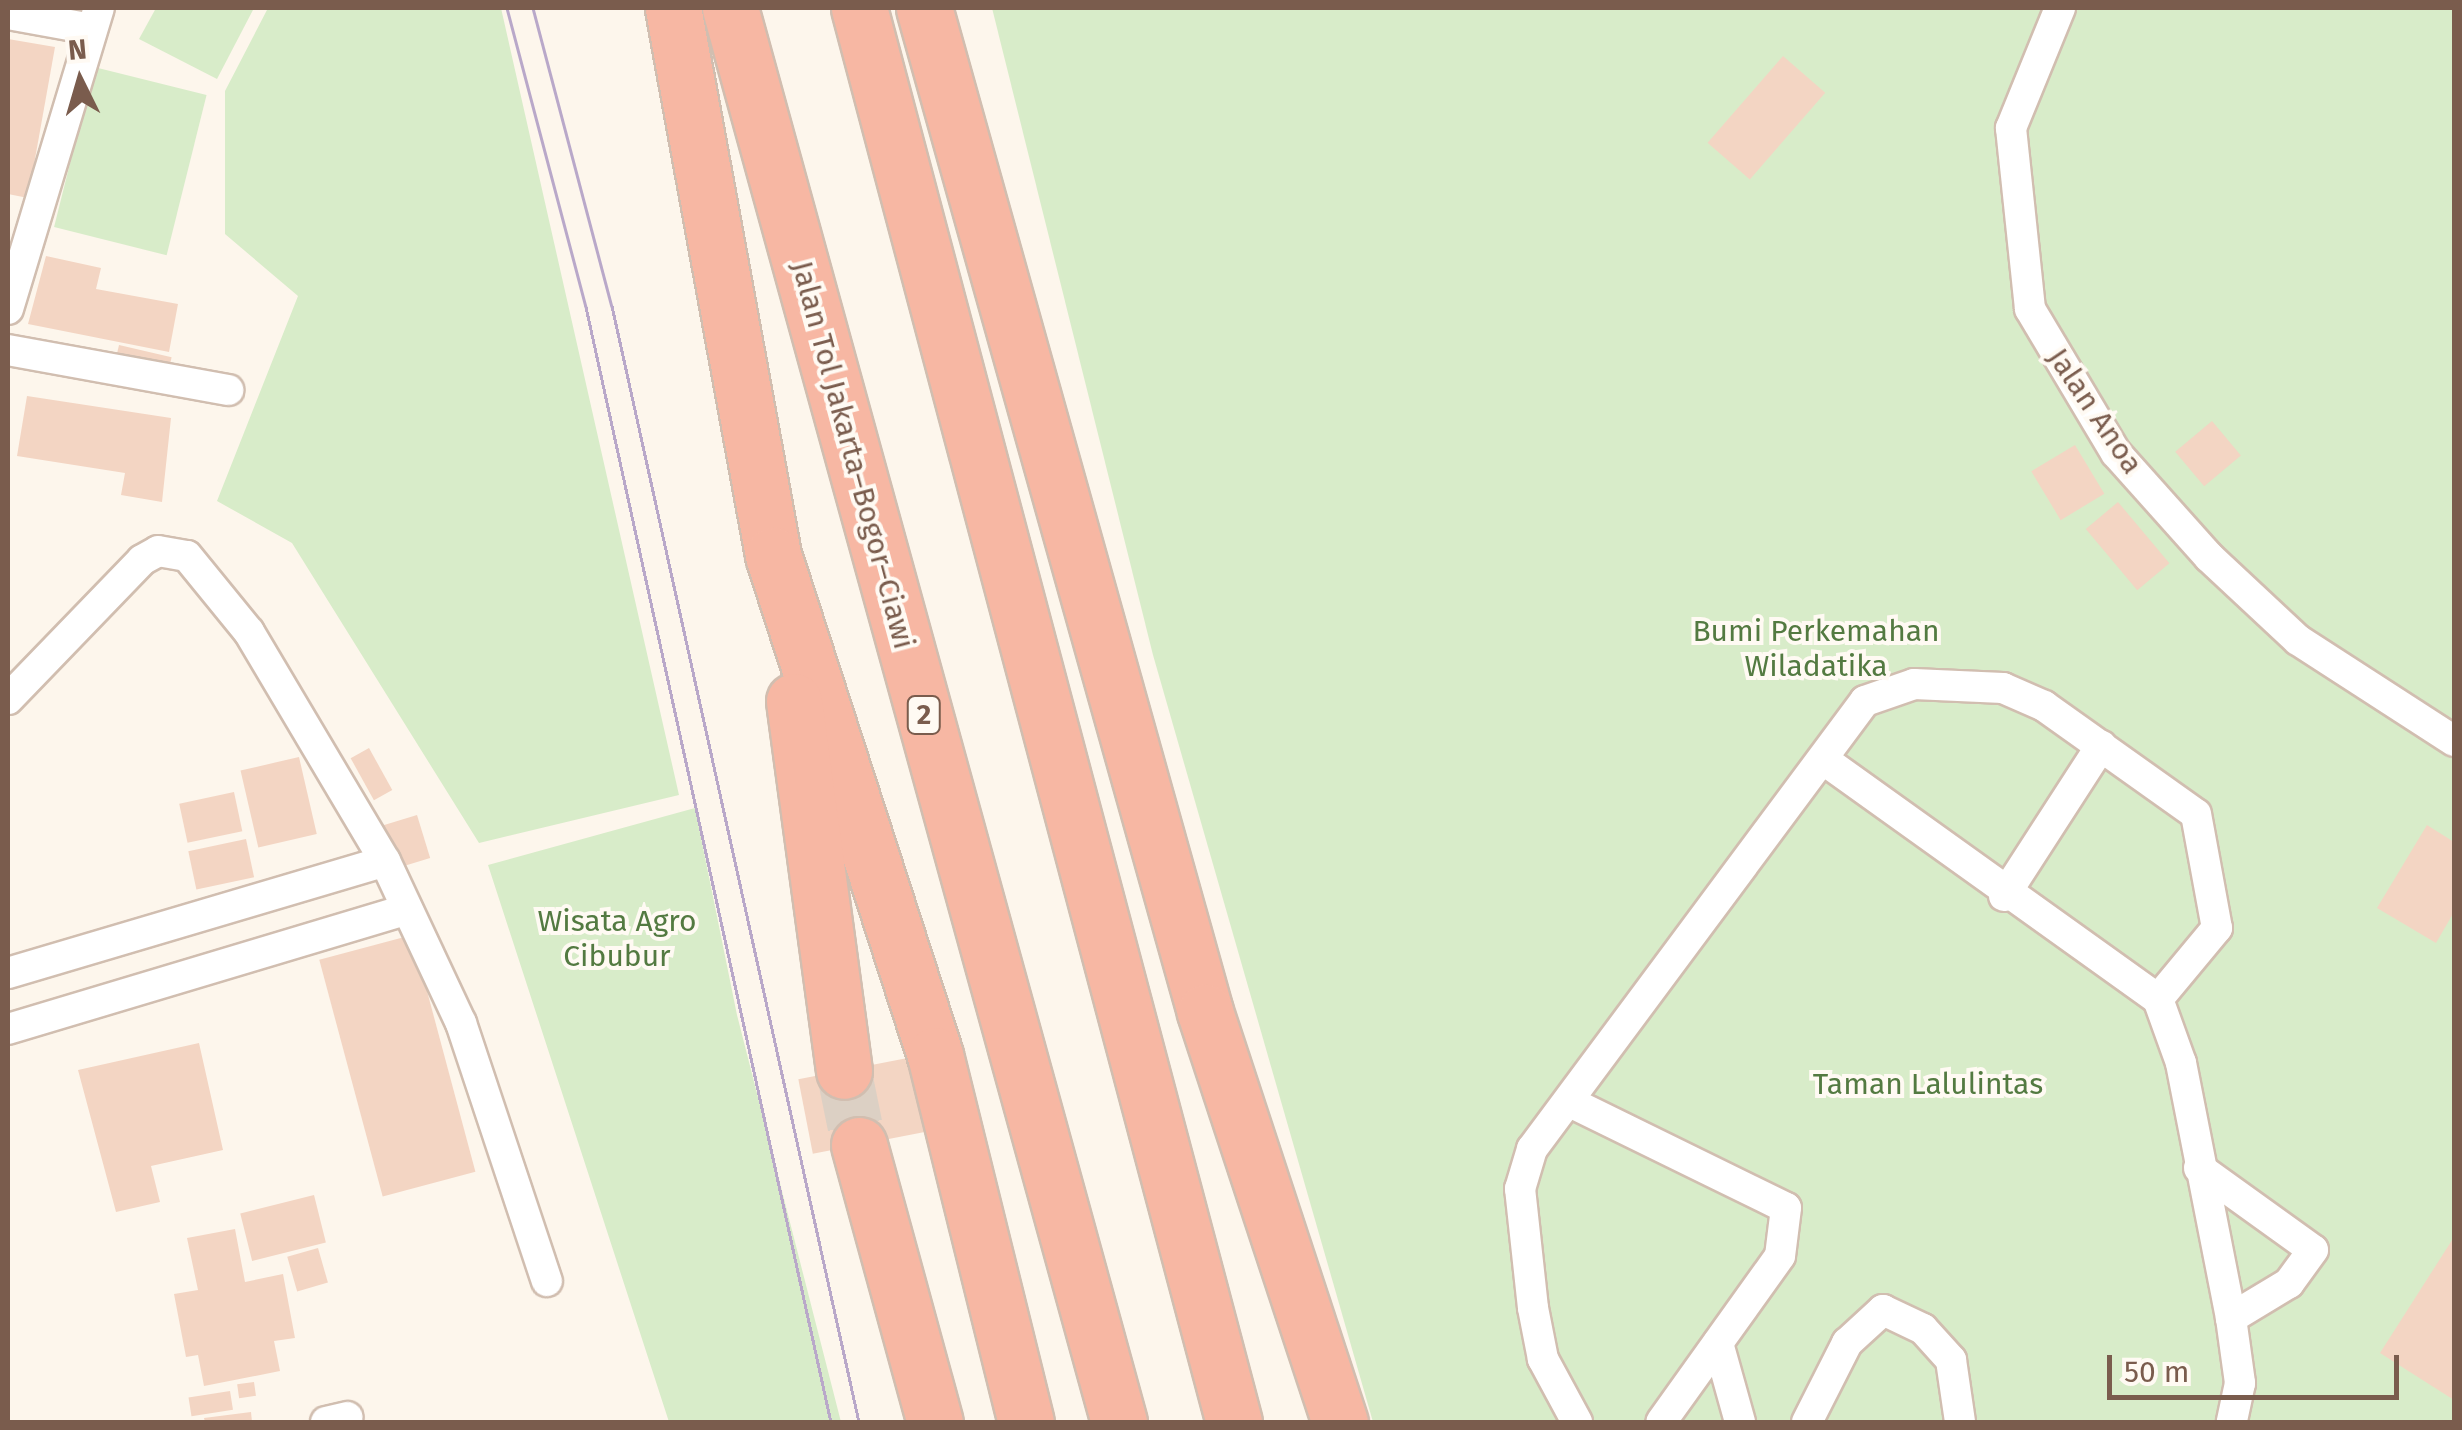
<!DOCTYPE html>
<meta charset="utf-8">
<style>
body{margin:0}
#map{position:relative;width:2462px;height:1430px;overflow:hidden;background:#fdf6ec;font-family:"Fira Sans",sans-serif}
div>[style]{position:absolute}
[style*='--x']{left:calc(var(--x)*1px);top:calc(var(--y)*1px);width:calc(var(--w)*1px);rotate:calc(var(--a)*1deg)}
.green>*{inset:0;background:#d8ecc9;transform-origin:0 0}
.building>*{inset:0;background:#f3d5c3;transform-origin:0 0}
.highway-tunnel>*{height:55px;margin-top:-27.5px;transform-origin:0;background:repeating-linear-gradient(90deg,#dcd0c4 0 55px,transparent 0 83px)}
.roads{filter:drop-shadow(2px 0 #d1beb0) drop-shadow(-2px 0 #d1beb0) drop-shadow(0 2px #d1beb0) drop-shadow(0 -2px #d1beb0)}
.street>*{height:30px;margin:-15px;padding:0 15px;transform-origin:15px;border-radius:15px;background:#fff}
.highway>*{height:55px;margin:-27.5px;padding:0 27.5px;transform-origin:27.5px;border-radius:27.5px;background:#f7b7a3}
.tram>*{height:2.5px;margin:-1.25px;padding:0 1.25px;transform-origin:1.25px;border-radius:1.25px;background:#b9a8c9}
span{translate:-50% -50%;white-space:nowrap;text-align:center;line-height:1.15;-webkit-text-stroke:8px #fffaf3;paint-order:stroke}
.shield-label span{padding:2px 8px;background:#fffaf3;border:2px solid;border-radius:8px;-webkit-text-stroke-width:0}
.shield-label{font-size:28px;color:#7a5c4d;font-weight:700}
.street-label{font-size:30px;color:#7a5c4d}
.park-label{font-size:30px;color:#537a41}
.frame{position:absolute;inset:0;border:10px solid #7a5c4d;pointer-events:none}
.north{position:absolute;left:30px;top:30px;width:100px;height:100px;-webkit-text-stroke:8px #fffaf3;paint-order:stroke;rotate:355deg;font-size:28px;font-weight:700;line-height:40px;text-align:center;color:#7a5c4d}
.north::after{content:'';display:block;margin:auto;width:35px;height:45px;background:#7a5c4d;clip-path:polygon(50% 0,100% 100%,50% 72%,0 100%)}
.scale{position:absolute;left:2107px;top:1355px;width:292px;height:45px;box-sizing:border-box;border:5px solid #7a5c4d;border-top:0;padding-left:12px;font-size:30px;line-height:35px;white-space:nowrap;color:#7a5c4d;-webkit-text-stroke:8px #fffaf3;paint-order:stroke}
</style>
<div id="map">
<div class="green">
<i style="clip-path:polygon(156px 8px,254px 8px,217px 79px,139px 39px)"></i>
<i style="clip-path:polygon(268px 8px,501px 8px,679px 795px,479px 843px,292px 543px,217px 501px,298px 296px,225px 234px,225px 91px)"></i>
<i style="clip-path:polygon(992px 8px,2454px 8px,2454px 1422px,1373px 1422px,1153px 655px)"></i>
<i style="left:94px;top:67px;width:116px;height:165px;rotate:14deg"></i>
<i style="clip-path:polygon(695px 808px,737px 1015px,841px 1422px,669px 1422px,488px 865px)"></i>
</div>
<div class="building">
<i style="clip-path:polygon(8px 39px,55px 47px,28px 198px,8px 194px)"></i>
<i style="left:1783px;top:56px;width:56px;height:115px;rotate:41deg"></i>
<i style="clip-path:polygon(46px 256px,101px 268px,96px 289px,178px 304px,169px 352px,28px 324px)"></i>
<i style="left:119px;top:345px;width:54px;height:16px;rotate:13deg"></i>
<i style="clip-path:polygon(27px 396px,171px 418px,162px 502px,121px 495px,125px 473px,17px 456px)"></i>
<i style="left:2212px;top:421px;width:45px;height:48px;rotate:50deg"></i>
<i style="left:2075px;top:445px;width:57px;height:51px;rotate:59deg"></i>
<i style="left:2118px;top:502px;width:80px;height:42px;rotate:50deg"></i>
<i style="left:369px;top:748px;width:48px;height:21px;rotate:61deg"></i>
<i style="left:299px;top:757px;width:79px;height:60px;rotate:77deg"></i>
<i style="left:234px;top:792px;width:40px;height:56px;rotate:78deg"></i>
<i style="left:417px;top:815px;width:45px;height:36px;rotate:73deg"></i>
<i style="clip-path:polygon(2427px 825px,2454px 842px,2454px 912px,2436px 943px,2377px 908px)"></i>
<i style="left:246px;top:839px;width:39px;height:59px;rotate:78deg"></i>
<i style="left:412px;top:935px;width:245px;height:96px;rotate:75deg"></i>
<i style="clip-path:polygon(199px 1043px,223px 1150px,151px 1166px,160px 1202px,116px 1212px,78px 1070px)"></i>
<i style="left:923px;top:1055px;width:76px;height:127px;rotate:79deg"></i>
<i style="left:314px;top:1195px;width:49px;height:76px;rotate:76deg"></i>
<i style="clip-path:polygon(235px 1229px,245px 1282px,283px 1274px,295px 1338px,274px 1341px,280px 1371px,204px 1386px,198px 1355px,186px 1357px,174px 1294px,198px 1290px,187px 1238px)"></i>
<i style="clip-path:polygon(2454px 1237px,2454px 1400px,2380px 1353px)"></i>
<i style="left:318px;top:1248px;width:36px;height:32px;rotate:74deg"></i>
<i style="left:254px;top:1382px;width:14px;height:17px;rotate:82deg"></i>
<i style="left:230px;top:1391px;width:19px;height:42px;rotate:81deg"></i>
<i style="clip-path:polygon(251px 1412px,252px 1422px,205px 1422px,204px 1418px)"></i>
</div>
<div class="highway-tunnel">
<i style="--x:844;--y:1071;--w:76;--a:78.5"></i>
</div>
<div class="roads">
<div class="street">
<i style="--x:2060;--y:8;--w:130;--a:112.2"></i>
<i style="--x:2011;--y:128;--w:182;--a:84"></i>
<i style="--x:2030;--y:309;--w:168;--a:59.2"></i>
<i style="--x:2116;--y:453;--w:140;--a:48.2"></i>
<i style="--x:2209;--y:557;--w:122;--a:43"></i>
<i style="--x:2298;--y:640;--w:186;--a:32.9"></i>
<i style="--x:8;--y:14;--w:84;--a:10.2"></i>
<i style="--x:8;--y:309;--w:314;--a:-73.2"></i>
<i style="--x:8;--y:350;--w:224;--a:10.3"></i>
<i style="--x:8;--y:699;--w:193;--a:-46"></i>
<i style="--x:142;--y:560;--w:18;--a:-29"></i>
<i style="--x:158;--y:551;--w:29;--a:10"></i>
<i style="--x:187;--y:556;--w:98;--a:50.8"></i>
<i style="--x:249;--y:632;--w:266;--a:59.3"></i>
<i style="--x:385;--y:861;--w:179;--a:64.9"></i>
<i style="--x:461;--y:1023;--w:272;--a:71.6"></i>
<i style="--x:1824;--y:760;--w:411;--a:35.6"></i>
<i style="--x:2158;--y:999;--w:68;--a:70.2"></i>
<i style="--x:2181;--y:1063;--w:260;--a:78.9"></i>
<i style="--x:2231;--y:1318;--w:66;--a:82.1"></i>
<i style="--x:2240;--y:1383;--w:40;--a:102"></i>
<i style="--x:2004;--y:896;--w:179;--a:-57.1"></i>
<i style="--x:8;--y:973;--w:393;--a:-16.5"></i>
<i style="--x:8;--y:1029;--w:414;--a:-16.7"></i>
<i style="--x:1572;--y:1103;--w:238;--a:26.1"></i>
<i style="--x:1786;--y:1208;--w:48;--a:97.1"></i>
<i style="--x:1780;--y:1256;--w:204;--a:125.6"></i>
<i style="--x:2199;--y:1168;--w:140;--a:35.7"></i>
<i style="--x:2313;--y:1250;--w:41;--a:126"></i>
<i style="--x:2289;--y:1283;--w:68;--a:148.9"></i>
<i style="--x:1718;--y:1343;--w:82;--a:74.4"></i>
<i style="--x:326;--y:1422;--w:22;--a:-13"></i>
<i style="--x:1577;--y:1422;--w:72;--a:-118.4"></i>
<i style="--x:1543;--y:1359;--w:52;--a:-101.1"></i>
<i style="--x:1533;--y:1308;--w:120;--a:-96.2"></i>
<i style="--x:1520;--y:1189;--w:42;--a:-73.3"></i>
<i style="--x:1532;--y:1149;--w:558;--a:-53.38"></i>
<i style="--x:1865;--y:701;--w:52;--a:-19.1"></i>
<i style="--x:1914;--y:684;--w:89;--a:2.6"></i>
<i style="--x:2003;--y:688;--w:45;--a:23.7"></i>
<i style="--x:2044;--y:706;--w:186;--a:35.4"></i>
<i style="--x:2196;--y:814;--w:116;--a:79.6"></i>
<i style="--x:2217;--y:928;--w:92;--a:129.7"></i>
<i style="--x:1807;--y:1422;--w:89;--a:-63.1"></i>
<i style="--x:1847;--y:1343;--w:49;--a:-42.5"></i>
<i style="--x:1883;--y:1310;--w:44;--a:25.4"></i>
<i style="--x:1923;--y:1329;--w:42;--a:47.9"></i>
<i style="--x:1951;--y:1360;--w:63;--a:81.7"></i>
</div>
<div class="highway">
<i style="--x:673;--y:8;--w:556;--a:79.64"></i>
<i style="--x:773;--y:555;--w:526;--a:72.05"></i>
<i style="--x:935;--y:1055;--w:378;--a:76.1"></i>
<i style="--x:730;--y:8;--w:1467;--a:74.62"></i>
<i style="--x:859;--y:8;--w:1463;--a:75.15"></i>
<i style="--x:924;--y:8;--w:1043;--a:74.36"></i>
<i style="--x:1205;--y:1012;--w:432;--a:71.8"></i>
<i style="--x:794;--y:701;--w:373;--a:82.3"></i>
<i style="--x:859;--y:1145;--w:287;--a:74.7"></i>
</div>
</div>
<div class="tram">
<i style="--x:507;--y:8;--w:309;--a:75.2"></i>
<i style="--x:586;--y:307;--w:1142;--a:77.61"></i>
<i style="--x:533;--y:8;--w:308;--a:75.2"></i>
<i style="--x:612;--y:306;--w:1143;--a:77.52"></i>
</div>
<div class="shield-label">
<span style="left:924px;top:715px">2</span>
</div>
<div class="street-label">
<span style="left:2095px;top:411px;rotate:56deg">Jalan Anoa</span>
<span style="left:853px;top:455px;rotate:75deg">Jalan Tol Jakarta–Bogor–Ciawi</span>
</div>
<div class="park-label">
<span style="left:1816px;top:648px">Bumi Perkemahan<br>Wiladatika</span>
<span style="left:617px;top:938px">Wisata Agro<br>Cibubur</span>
<span style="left:1928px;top:1084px">Taman Lalulintas</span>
</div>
<div class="frame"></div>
<div class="north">N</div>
<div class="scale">50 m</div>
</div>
